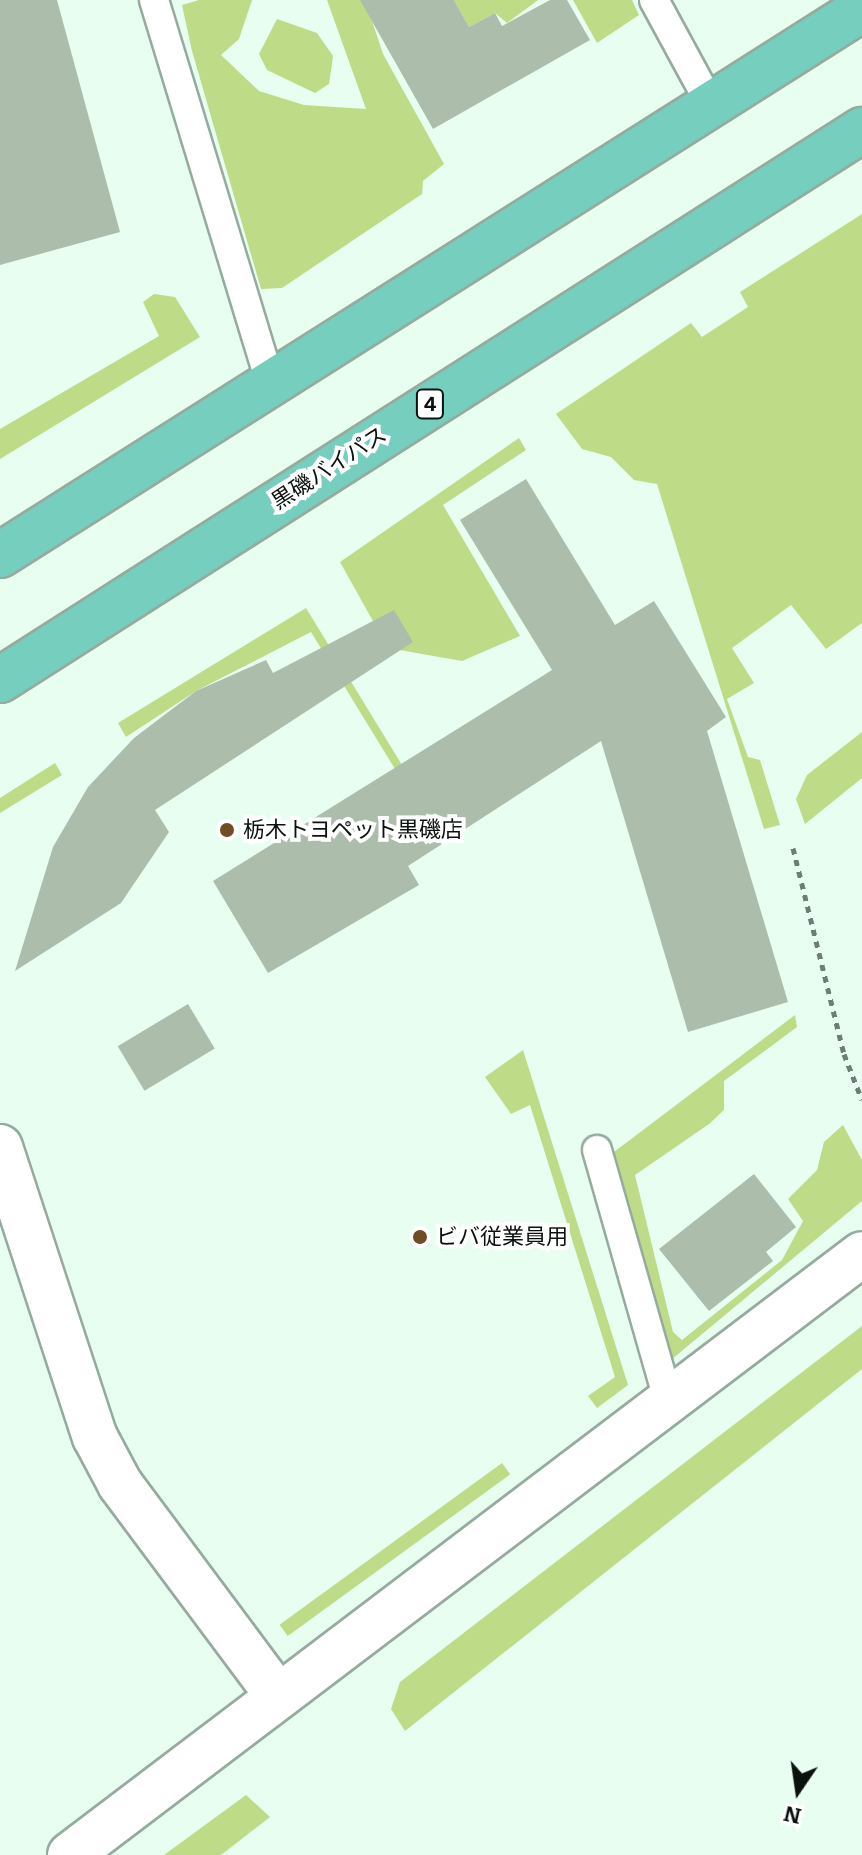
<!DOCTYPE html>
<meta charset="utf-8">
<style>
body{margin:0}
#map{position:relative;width:862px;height:1855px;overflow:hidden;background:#e7fef1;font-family:Bitter,"Noto Sans JP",serif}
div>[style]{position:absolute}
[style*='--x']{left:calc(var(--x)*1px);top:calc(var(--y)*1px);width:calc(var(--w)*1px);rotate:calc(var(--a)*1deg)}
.green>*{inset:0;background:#bedb88;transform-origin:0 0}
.building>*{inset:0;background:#adbdab;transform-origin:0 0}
.path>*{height:5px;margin-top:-2.5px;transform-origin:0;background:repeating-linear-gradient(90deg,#6e7d75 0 6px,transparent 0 12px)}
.roads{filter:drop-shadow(2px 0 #95ab9e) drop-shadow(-2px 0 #95ab9e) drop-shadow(0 2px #95ab9e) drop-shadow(0 -2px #95ab9e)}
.service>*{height:28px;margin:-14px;padding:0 14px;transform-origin:14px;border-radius:14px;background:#fff}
.minor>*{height:44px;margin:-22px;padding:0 22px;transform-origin:22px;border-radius:22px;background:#fff}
.tertiary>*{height:44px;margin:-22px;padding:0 22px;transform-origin:22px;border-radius:22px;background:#fff}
.trunk>*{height:44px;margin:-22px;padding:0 22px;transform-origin:22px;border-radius:22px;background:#76cebe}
.dots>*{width:22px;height:22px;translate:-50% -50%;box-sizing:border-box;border:4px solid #fff;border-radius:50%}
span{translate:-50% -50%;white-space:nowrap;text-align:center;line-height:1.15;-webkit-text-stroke:8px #fff;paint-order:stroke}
.shield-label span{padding:2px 6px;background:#fff;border:2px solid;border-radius:6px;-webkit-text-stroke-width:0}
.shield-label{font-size:20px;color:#0a120e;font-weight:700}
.street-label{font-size:22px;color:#0a120e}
.poi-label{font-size:22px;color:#0a120e}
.left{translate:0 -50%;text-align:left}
.north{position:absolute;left:758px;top:1751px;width:80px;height:80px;-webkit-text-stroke:6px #fff;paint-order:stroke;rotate:193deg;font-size:22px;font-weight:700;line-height:32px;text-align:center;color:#0a120e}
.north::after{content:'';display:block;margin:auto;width:28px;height:36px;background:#0a120e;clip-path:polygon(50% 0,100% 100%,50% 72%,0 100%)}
</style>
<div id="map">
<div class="green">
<i style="clip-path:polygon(199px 0,252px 0,239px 39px,221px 55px,259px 91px,304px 105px,366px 109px,327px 0,365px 0,383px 54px,444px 164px,423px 181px,422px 194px,282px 288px,261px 289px,192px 51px,182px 5px)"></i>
<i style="clip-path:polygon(454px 0,538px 0,507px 23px,495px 13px,469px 27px)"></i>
<i style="clip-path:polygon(573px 0,632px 0,639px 15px,597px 43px)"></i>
<i style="clip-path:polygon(277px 19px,317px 33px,333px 56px,329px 84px,315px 93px,267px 70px,259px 54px)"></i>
<i style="clip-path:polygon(862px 214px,862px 623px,826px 649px,791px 605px,732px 648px,754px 683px,727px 699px,748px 757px,760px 760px,780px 825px,764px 829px,657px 484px,634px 480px,611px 457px,582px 449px,556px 414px,691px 323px,702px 337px,748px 307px,740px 292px)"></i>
<i style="clip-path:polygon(154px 294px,175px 297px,200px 337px,0 459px,0 429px,159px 336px,143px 302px)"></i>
<i style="clip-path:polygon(519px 438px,526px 450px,443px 505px,520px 636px,462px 661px,388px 648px,340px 562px)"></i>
<i style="clip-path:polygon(306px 608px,402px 765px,395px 769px,311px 632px,196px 691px,126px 737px,118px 723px)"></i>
<i style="clip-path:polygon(862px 732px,862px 778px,805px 824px,796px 799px,807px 775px)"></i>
<i style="clip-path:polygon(55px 763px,62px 775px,0 813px,0 798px)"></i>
<i style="clip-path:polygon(795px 1015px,797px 1027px,724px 1081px,724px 1110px,709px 1124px,635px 1175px,673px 1332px,682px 1340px,782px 1260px,803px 1221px,788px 1199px,817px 1170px,824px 1142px,843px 1125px,862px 1160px,862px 1201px,671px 1360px,610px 1155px)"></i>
<i style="clip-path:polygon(523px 1050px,628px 1385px,597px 1408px,588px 1396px,615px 1377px,530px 1105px,511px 1114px,485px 1077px)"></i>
<i style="clip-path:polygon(862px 1326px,862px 1369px,405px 1731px,391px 1709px,400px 1682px)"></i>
<i style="left:502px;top:1463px;width:14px;height:275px;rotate:54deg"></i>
<i style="clip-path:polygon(246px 1795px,270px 1817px,221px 1855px,164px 1855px)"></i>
</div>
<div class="building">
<i style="clip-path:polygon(0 0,57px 0,120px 232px,0 265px)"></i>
<i style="clip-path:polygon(360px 0,454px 0,469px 27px,495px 13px,502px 26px,550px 0,567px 0,590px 40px,433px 129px)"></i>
<i style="clip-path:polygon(526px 479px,615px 625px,654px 601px,726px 717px,707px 731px,788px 1002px,688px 1032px,601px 741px,408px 866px,419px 885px,268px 973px,213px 881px,552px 670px,460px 520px)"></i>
<i style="clip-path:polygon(394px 610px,413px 642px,155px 810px,169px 832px,121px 903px,15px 971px,53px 847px,88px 787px,134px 738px,196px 691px,266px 660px,273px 673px)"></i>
<i style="left:188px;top:1004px;width:52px;height:82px;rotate:59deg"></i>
<i style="clip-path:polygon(754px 1174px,796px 1227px,766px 1252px,773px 1261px,709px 1311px,659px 1249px)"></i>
</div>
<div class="path">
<i style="--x:793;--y:848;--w:212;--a:76.1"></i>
<i style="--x:844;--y:1054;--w:49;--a:68.6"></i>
</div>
<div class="roads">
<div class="service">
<i style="--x:154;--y:0;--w:402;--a:73.1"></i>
<i style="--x:654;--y:0;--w:119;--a:61.5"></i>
<i style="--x:597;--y:1150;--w:262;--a:74.1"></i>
</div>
<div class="minor">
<i style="--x:0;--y:1147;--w:305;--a:71.9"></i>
<i style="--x:95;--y:1437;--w:53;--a:62"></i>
<i style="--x:120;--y:1484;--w:264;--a:53.3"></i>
</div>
<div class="tertiary">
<i style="--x:70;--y:1855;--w:994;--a:-37.19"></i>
</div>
<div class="trunk">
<i style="--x:0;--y:555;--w:1020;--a:-32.35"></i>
<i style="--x:0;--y:680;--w:1023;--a:-32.54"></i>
</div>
</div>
<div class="dots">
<i style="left:227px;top:830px;background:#6f4e25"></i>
<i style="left:420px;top:1237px;background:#6f4e25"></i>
</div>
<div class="shield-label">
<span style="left:430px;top:404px">4</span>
</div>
<div class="street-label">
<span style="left:329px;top:468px;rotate:-33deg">黒磯バイパス</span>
</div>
<div class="poi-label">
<span class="left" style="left:243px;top:830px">栃木トヨペット黒磯店</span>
<span class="left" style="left:436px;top:1237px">ビバ従業員用</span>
</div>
<div class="north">N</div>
</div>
